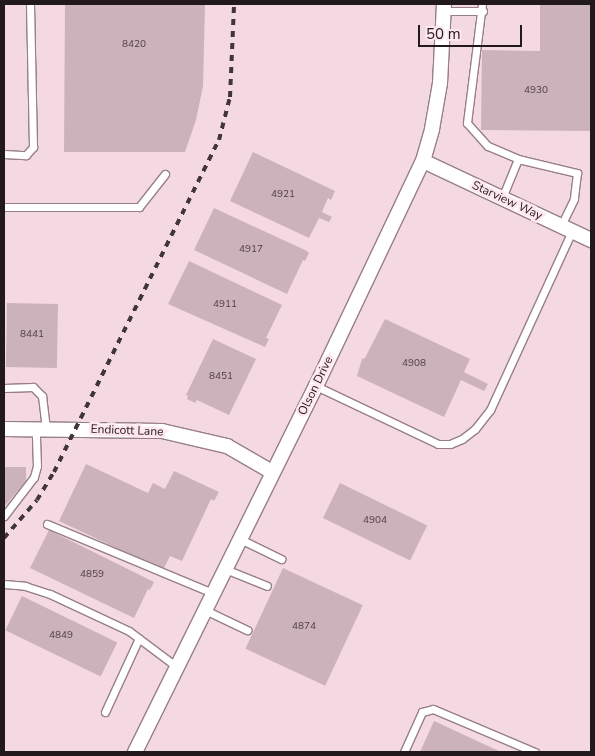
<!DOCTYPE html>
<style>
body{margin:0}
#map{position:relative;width:595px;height:756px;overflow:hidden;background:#f4d9e2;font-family:"Nunito Sans",sans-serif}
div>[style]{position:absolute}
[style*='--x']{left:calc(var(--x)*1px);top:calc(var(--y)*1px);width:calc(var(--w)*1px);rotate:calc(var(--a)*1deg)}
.building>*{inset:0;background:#ccb2bb;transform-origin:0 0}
.roads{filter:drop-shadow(1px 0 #977e87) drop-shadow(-1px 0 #977e87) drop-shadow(0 1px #977e87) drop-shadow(0 -1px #977e87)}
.lane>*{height:7px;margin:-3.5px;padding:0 3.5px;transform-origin:3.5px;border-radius:3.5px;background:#fff}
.street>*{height:14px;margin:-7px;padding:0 7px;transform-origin:7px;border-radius:7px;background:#fff}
.rail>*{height:4px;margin-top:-2px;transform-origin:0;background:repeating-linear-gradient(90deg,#413539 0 6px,transparent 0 12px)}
span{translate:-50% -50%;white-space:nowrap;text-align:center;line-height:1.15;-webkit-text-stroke:5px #fee7ef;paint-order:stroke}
.number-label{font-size:10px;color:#4c3f44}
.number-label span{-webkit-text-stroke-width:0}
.street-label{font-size:12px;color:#22191c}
.frame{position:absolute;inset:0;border:5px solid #22191c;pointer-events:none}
.scale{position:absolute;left:418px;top:25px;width:104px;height:22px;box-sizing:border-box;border:2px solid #22191c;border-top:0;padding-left:6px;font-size:15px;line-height:18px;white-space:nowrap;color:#22191c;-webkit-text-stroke:4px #fee7ef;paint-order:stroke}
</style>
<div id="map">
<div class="building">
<i style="clip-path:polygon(65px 4px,205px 4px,203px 86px,196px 120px,185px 152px,64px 152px)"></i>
<i style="clip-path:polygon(540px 4px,591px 4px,591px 131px,481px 130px,482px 50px,540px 51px)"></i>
<i style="clip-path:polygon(253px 152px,335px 191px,331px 200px,328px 198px,322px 212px,332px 217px,329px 222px,319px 218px,309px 238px,230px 201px)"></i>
<i style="clip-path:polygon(214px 208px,307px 251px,309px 253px,305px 261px,303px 260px,287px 294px,194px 250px)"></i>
<i style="clip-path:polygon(189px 261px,282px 305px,266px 338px,269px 339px,265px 347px,168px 304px)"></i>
<i style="left:7px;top:303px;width:51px;height:64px;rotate:1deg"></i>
<i style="clip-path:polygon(385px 319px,470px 359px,464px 372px,488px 384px,484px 391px,461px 380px,444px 417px,357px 376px,362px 359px,365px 358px)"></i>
<i style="clip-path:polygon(213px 339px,256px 359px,229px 415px,197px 400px,195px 403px,187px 399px,188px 396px,186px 395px)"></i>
<i style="clip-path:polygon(86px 464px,148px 493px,153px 483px,165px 489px,174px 471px,219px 492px,214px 501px,211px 499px,182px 561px,170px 556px,163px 570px,59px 521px)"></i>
<i style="clip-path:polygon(4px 467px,26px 467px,26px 481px,4px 507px)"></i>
<i style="left:340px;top:483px;width:97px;height:39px;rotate:26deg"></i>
<i style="clip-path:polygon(49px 530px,154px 582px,150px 590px,148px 589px,134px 618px,30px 568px)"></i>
<i style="left:283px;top:568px;width:88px;height:89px;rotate:25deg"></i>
<i style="left:22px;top:596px;width:106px;height:38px;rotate:26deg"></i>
<i style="clip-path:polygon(434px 721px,501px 752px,420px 752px)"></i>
</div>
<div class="roads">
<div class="lane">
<i style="--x:482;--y:4;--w:120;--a:97.2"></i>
<i style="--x:467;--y:123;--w:31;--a:48"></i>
<i style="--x:488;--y:146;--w:33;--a:23"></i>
<i style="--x:518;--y:159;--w:61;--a:13.3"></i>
<i style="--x:577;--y:173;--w:26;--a:97"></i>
<i style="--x:574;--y:199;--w:30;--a:116"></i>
<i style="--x:444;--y:11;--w:39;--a:0"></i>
<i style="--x:4;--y:154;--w:22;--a:3"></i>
<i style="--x:26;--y:155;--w:11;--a:-49"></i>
<i style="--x:33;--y:147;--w:143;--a:-91.2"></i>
<i style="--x:502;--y:198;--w:42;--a:-67.7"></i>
<i style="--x:4;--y:207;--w:135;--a:0"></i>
<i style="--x:139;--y:207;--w:42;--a:-51.8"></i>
<i style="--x:316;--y:386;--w:135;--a:25.4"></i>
<i style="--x:438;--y:444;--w:12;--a:0"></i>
<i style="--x:450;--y:444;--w:13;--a:-23"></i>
<i style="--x:462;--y:439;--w:16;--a:-38"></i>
<i style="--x:475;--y:429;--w:24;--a:-52"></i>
<i style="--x:490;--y:410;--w:197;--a:-65.4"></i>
<i style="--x:4;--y:388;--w:29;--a:-2"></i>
<i style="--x:33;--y:387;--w:13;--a:45"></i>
<i style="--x:42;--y:396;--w:33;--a:83"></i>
<i style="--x:4;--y:516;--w:49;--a:-52.4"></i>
<i style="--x:34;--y:477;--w:11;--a:-75"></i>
<i style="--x:37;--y:466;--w:37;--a:-92"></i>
<i style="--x:47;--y:524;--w:180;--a:22.6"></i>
<i style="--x:240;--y:539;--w:46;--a:26"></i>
<i style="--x:225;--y:569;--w:45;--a:22"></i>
<i style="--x:4;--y:584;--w:21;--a:5"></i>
<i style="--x:25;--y:586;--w:26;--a:18"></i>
<i style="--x:50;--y:594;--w:87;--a:25.1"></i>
<i style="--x:129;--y:631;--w:60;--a:36.9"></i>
<i style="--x:205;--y:610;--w:47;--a:25.5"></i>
<i style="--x:105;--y:712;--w:81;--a:-65.3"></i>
<i style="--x:404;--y:752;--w:44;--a:-65.8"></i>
<i style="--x:422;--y:712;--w:11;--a:-15"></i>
<i style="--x:433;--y:709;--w:111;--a:22.9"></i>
</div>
<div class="street">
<i style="--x:423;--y:161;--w:186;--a:25.2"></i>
<i style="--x:4;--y:429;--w:158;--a:0.7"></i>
<i style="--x:162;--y:431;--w:67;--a:13"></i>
<i style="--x:227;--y:446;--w:52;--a:30"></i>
<i style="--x:135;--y:752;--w:408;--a:-63.7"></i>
<i style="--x:316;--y:386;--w:249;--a:-64.6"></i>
<i style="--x:423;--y:161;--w:33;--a:-74"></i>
<i style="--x:432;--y:129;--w:47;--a:-80.1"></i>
<i style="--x:440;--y:83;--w:79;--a:-87.1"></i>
</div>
</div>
<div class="rail">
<i style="--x:4;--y:538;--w:50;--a:-49"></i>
<i style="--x:37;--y:500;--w:33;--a:-59"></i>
<i style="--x:54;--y:472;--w:371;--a:-63.6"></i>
<i style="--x:219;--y:140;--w:44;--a:-75.7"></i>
<i style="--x:230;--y:97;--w:93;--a:-87.5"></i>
</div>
<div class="number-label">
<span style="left:134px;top:45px">8420</span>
<span style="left:536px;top:91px">4930</span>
<span style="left:283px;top:195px">4921</span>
<span style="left:251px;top:250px">4917</span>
<span style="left:225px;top:305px">4911</span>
<span style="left:32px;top:335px">8441</span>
<span style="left:414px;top:364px">4908</span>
<span style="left:221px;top:377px">8451</span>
<span style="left:375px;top:521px">4904</span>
<span style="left:92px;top:575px">4859</span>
<span style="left:304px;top:627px">4874</span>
<span style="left:61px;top:636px">4849</span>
</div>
<div class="street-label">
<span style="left:507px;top:201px;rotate:25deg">Starview Way</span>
<span style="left:316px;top:386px;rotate:-64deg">Olson Drive</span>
<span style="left:127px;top:431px;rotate:2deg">Endicott Lane</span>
</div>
<div class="frame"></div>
<div class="scale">50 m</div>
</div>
